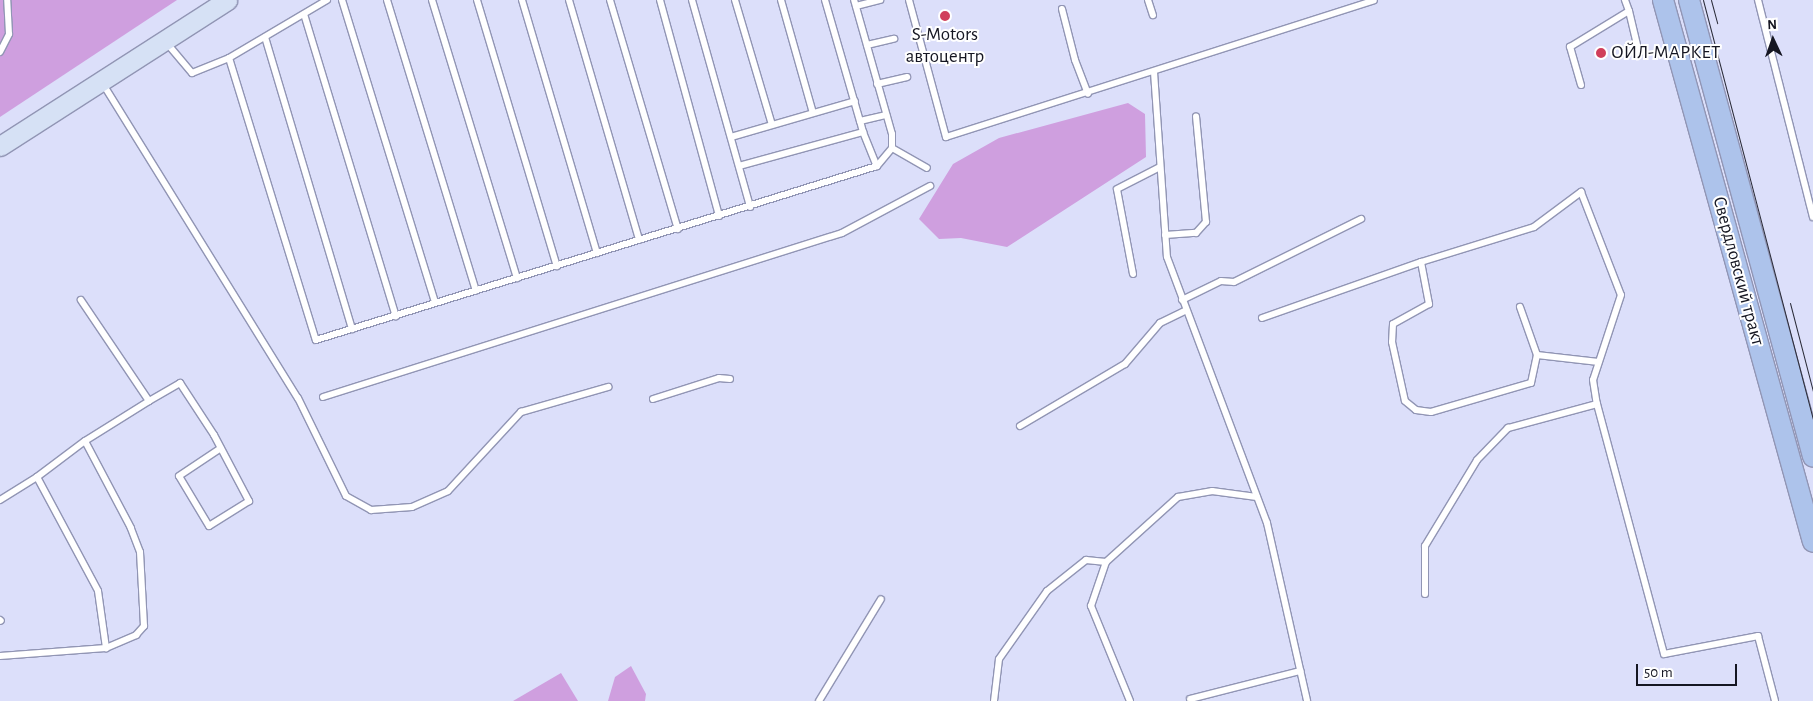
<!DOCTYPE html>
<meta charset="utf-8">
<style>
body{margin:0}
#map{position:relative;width:1813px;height:701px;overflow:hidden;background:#dcdffa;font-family:"Alegreya Sans",sans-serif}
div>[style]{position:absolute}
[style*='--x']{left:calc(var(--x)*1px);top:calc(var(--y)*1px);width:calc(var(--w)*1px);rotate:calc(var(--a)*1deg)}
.green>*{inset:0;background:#cf9fdf}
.roads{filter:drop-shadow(1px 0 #9195b4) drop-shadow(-1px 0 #9195b4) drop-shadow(0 1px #9195b4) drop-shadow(0 -1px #9195b4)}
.service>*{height:6px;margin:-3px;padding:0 3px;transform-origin:3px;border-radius:3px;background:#fff}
.secondary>*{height:19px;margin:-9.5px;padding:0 9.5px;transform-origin:9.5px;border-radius:9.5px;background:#d6e1f5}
.primary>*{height:20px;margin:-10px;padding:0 10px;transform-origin:10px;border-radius:10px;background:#adc3eb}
.tram>*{height:1px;margin:-0.5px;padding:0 0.5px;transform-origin:0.5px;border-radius:0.5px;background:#2a2b38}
.dots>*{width:14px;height:14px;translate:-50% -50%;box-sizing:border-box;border:2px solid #fff;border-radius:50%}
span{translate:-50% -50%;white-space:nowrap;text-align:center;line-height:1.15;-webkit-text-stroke:4px #fff;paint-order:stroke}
.poi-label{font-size:19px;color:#151622}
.left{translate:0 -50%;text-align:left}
.street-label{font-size:19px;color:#151622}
.north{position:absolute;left:1748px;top:15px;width:50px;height:50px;-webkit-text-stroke:4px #fff;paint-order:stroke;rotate:357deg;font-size:14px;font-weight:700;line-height:20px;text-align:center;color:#151622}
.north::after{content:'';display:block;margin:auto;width:18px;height:22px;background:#151622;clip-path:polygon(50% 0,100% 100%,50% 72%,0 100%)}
.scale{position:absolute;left:1636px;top:664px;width:101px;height:22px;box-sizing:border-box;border:2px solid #151622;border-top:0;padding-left:6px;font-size:15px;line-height:18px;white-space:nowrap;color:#151622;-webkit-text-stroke:4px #fff;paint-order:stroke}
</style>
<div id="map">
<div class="green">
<i style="clip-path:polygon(0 0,177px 0,0 117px)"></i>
<i style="clip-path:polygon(1128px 103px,1145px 114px,1146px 157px,1007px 247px,961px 238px,939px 239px,919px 219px,953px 164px,999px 138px)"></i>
<i style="clip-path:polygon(631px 666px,646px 694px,645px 701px,608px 701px,615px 677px)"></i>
<i style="clip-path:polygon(561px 673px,578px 701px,513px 701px)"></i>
</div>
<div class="roads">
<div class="service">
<i style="--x:327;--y:0;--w:114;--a:149.4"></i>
<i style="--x:229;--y:58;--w:295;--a:72.9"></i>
<i style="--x:316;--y:340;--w:587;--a:-17.23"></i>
<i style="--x:877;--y:166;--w:23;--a:-50"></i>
<i style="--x:892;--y:148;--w:14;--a:-90"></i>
<i style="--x:892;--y:134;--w:139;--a:-105.8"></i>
<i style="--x:342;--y:0;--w:317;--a:72.9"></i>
<i style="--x:387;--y:0;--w:304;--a:73"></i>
<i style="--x:432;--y:0;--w:291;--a:73"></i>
<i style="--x:477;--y:0;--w:278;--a:73.3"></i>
<i style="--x:522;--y:0;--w:264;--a:73.5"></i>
<i style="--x:569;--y:0;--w:250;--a:73.7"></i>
<i style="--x:610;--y:0;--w:239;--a:73.5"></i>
<i style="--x:660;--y:0;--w:224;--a:74.7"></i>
<i style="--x:692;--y:0;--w:215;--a:74.3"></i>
<i style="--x:735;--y:0;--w:130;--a:73.5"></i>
<i style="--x:781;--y:0;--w:117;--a:74.2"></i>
<i style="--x:825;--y:0;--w:126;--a:73.9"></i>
<i style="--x:909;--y:0;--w:142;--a:74.9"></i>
<i style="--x:946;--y:137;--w:449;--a:-17.7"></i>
<i style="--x:1148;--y:0;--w:16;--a:72"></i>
<i style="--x:1758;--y:0;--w:224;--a:75.8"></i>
<i style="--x:856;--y:6;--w:25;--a:-14"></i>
<i style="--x:1062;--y:9;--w:53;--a:75.7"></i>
<i style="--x:1075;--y:60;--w:36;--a:69"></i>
<i style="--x:1629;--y:11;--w:43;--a:76.6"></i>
<i style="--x:304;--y:14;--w:316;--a:73.1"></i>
<i style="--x:265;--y:37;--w:305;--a:73.4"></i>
<i style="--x:165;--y:41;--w:42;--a:49.8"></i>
<i style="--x:192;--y:73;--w:40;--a:-22"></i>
<i style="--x:867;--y:45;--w:28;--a:-13"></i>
<i style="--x:0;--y:52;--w:20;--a:-63"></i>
<i style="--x:9;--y:34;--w:34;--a:-93"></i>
<i style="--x:1154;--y:72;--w:185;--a:86"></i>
<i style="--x:1167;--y:257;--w:284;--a:69.4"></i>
<i style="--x:1267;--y:523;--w:182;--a:77.3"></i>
<i style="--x:103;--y:84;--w:370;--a:58.2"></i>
<i style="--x:298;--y:398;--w:109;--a:63.9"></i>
<i style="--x:346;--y:496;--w:29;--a:29"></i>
<i style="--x:371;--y:510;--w:41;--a:-4.2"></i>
<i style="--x:412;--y:507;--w:39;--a:-24"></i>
<i style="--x:448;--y:491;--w:108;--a:-47.3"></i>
<i style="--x:521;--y:412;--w:91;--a:-16"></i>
<i style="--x:877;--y:84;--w:31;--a:-13"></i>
<i style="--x:1581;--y:85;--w:40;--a:-106"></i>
<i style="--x:1570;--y:47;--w:69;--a:-31.4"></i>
<i style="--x:1629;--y:11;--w:12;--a:-110"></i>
<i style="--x:863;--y:132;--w:37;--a:68"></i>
<i style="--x:731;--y:137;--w:129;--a:-16.2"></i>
<i style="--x:892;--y:148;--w:40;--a:29.7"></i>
<i style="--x:739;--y:166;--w:129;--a:-15.3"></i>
<i style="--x:863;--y:132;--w:11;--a:-105"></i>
<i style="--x:860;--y:121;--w:27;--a:-13"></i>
<i style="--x:1165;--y:235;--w:31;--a:-4"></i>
<i style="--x:1196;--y:233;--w:15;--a:-48"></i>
<i style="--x:1206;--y:222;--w:106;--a:-95.4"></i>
<i style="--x:1421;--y:262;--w:43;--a:79.2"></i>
<i style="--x:1429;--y:304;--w:41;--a:150.9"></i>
<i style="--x:1393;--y:324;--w:18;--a:93"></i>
<i style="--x:1392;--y:342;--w:60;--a:77.6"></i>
<i style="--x:1405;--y:401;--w:14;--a:39"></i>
<i style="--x:1416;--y:410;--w:15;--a:8"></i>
<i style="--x:1431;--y:412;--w:104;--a:-16.2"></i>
<i style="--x:1531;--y:383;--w:29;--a:-78"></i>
<i style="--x:1537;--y:355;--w:51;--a:-109.5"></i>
<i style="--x:1133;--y:274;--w:86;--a:-100.7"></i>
<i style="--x:1117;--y:189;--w:48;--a:-27.1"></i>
<i style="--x:1182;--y:300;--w:43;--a:-26"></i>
<i style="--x:1221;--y:281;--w:13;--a:4"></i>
<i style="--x:1234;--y:282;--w:142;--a:-26.4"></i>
<i style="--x:1262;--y:318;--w:169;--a:-19.4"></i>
<i style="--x:1421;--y:262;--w:118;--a:-17.2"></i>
<i style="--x:1534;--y:227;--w:59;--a:-36.7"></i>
<i style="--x:1581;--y:192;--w:110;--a:68.8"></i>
<i style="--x:1621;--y:295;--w:89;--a:108.2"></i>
<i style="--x:1593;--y:380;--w:24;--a:81"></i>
<i style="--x:1597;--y:404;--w:259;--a:75"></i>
<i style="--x:1664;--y:654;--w:96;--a:-10.8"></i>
<i style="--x:1758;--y:636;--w:67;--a:75.3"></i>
<i style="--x:1537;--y:355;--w:62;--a:6.4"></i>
<i style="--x:323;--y:397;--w:544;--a:-17.54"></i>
<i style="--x:842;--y:233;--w:100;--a:-28.1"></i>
<i style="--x:653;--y:399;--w:69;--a:-17.7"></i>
<i style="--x:719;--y:378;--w:11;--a:5"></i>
<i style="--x:149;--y:401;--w:36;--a:-30"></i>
<i style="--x:180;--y:383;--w:62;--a:56.8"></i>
<i style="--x:214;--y:435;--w:75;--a:62.1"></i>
<i style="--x:249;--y:501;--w:47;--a:148"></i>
<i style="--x:209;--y:526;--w:58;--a:-121"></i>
<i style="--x:179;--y:476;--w:50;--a:-33.7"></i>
<i style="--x:1020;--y:426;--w:122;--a:-30.6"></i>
<i style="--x:1125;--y:364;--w:54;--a:-49.5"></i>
<i style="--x:1160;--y:323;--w:28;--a:-26"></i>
<i style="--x:37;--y:477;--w:60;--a:-36.9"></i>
<i style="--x:0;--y:500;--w:44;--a:-31.9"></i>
<i style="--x:37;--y:477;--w:129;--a:61.8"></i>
<i style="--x:98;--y:591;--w:58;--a:82"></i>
<i style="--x:1425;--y:594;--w:48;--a:-90"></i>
<i style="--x:1425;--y:546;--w:100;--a:-58.8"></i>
<i style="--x:1477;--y:460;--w:45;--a:-45.9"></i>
<i style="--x:1508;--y:428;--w:92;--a:-15.1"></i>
<i style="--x:0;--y:620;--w:1;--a:45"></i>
<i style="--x:0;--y:656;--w:106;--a:-4.3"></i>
<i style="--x:106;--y:648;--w:33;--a:-23"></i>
<i style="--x:136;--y:635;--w:12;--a:-48"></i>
<i style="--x:144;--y:626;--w:74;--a:-93.1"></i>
<i style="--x:140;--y:552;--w:26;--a:-111"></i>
<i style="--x:131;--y:528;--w:98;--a:-117.9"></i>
<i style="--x:85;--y:441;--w:75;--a:-32"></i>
<i style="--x:149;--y:401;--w:122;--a:-124"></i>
<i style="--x:1190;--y:699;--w:114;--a:-14.3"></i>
<i style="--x:819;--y:701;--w:119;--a:-58.7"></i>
<i style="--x:994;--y:701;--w:42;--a:-83.2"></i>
<i style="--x:999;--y:659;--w:83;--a:-54.8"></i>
<i style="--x:1047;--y:591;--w:50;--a:-38.5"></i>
<i style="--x:1086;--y:560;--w:20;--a:6"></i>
<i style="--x:1130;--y:701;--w:103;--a:-112.3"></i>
<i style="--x:1091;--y:606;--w:46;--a:-71.2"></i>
<i style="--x:1106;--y:562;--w:97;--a:-42.1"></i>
<i style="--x:1178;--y:497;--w:35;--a:-10"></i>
<i style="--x:1212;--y:491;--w:45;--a:7.6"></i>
</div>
<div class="secondary">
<i style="--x:0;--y:146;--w:270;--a:-32.7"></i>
</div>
<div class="primary">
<i style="--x:1663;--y:0;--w:562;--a:74.53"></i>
<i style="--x:1689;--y:0;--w:473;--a:74.8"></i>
</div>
</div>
<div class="tram">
<i style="--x:1703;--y:0;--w:434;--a:75.3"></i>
<i style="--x:1711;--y:0;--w:24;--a:75"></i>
<i style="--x:1790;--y:303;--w:91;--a:75.4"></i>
</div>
<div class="dots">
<i style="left:945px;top:16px;background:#d03f5b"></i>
<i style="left:1601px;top:53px;background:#d03f5b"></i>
</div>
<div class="poi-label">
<span style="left:945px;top:46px">S-Motors<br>автоцентр</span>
<span class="left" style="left:1611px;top:53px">ОЙЛ-МАРКЕТ</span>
</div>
<div class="street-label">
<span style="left:1738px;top:271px;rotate:75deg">Свердловский тракт</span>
</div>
<div class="north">N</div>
<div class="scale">50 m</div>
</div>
